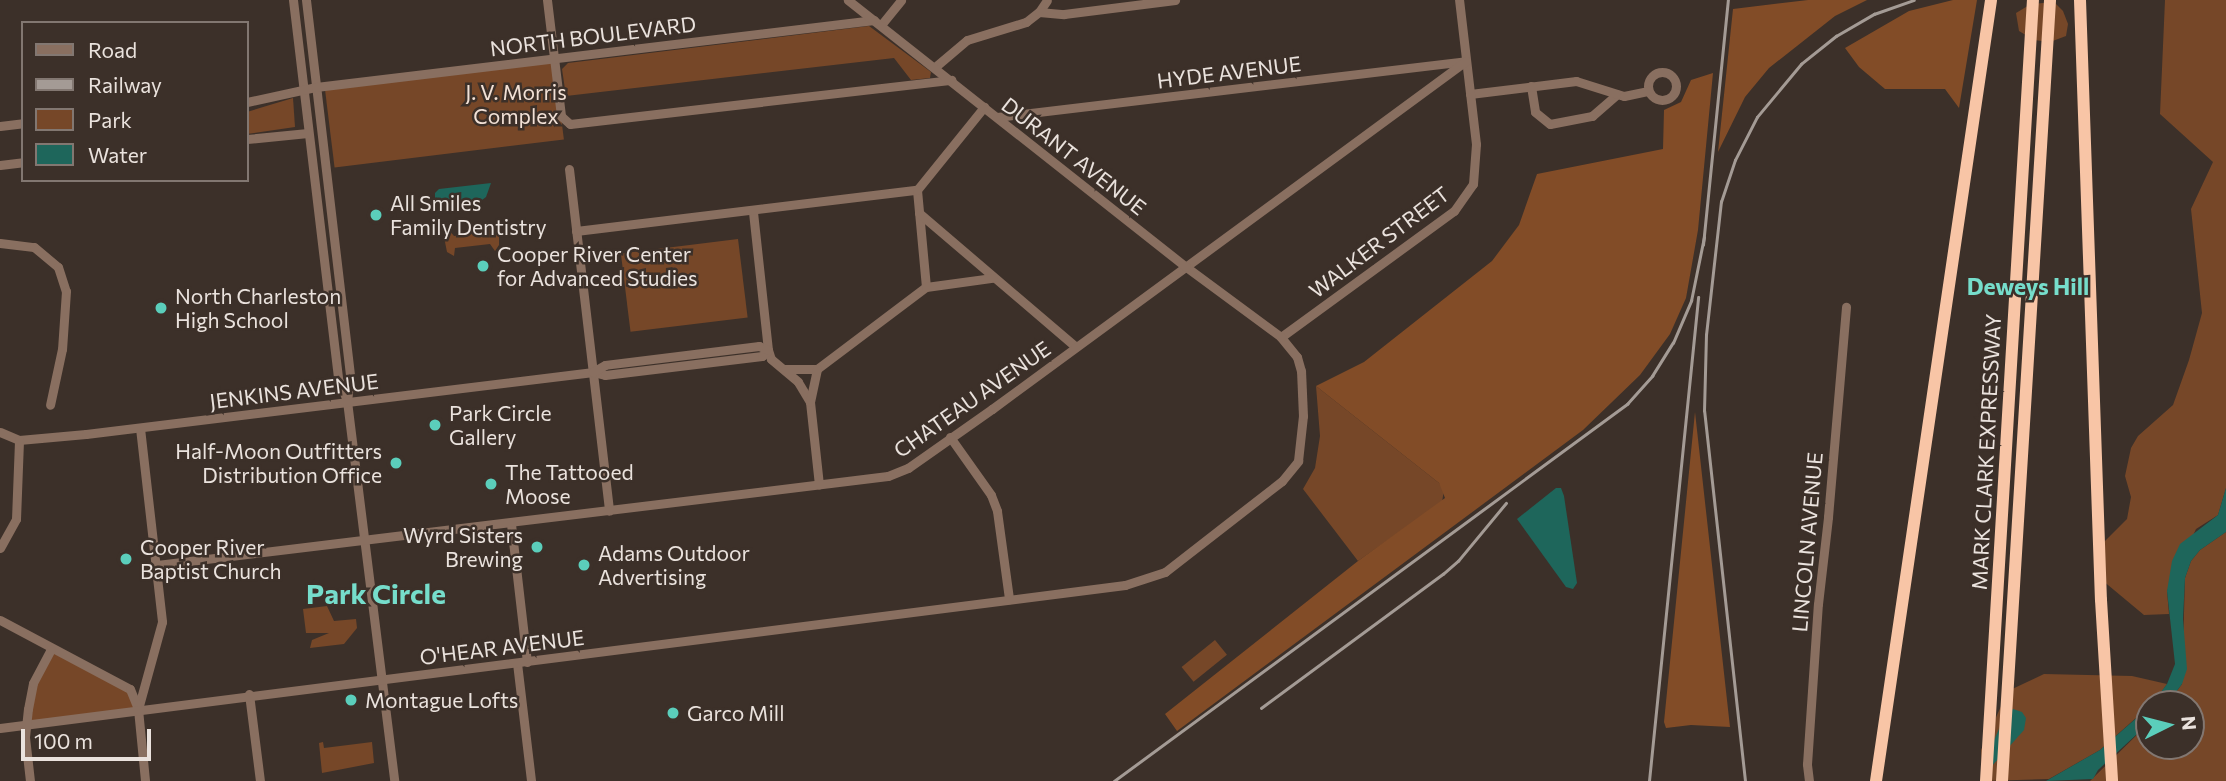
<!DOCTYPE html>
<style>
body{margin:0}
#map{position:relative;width:2226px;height:781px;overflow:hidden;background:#3c3029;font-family:Commissioner,sans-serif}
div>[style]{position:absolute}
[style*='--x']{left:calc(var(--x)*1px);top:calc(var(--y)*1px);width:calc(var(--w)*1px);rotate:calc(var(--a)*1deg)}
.green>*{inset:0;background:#764728;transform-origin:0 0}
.forest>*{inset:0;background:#824c27}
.water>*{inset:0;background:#1e665b}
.minor>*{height:9px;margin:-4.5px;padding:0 4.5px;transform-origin:4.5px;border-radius:4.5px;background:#896f60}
.minor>.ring{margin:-4.5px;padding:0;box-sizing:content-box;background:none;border:9px solid #896f60;border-radius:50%}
.highway>*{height:12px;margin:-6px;padding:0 6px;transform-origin:6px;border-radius:6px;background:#f8c5a6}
.rail>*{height:2.5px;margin:-1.25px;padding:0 1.25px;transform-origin:1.25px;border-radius:1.25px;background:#a49b95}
.dots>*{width:19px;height:19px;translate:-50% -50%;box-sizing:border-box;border:4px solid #3c3029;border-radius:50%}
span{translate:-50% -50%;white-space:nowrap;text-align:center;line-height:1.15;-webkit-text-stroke:5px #3c3029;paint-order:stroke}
.street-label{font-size:21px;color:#eae2dd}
.park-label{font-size:21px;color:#f2e1d6}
.poi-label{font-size:21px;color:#eae2dd}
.left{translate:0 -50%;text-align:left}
.right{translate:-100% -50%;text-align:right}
.neighbourhood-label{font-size:23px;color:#76ddcb;font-weight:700}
.district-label{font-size:28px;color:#76ddcb;font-weight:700}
.legend{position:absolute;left:21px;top:21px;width:228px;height:161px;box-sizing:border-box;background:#3c3029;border:2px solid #827771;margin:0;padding:9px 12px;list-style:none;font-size:21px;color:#eae2dd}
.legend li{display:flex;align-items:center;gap:14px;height:35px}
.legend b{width:35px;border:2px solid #827771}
.north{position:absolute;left:2135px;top:690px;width:70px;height:70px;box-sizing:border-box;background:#3c3029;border:2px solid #827771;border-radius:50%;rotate:84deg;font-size:19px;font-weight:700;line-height:28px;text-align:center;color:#eae2dd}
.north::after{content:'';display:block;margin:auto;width:24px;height:32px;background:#5bcebb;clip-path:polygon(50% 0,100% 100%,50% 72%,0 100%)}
.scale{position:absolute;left:21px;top:729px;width:130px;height:32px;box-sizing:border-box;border:4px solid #eae2dd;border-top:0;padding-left:9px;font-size:21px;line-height:24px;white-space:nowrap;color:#eae2dd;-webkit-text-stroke:5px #3c3029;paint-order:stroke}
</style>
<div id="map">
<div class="green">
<i style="clip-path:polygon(2165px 0,2226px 0,2226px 488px,2218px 515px,2196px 529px,2167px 591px,2169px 614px,2144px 615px,2102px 580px,2102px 544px,2127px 519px,2131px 497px,2125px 476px,2131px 448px,2138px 436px,2173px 405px,2189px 360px,2202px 313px,2191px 209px,2213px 162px,2160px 114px)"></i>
<i style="clip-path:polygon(2054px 2px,2063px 11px,2068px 24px,2066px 36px,2050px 42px,2034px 40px,2019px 31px,2016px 13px,2031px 4px)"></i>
<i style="clip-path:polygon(869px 26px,931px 72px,930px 78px,911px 80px,894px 58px,566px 96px,562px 69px,568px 63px)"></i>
<i style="left:554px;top:59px;width:81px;height:231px;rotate:83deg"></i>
<i style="clip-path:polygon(293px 98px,295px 127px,247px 134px,247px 112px)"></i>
<i style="clip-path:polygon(490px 225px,499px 233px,499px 245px,495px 251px,490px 244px,455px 248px,454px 256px,447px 252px,444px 237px,449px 230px,454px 236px,488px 232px)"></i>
<i style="left:738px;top:239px;width:79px;height:118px;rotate:83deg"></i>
<i style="clip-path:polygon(1316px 386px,1439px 483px,1444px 490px,1442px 502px,1358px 561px,1303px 489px,1315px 468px,1320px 436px)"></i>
<i style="clip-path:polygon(2226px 532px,2226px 781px,2090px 781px,2149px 723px,2149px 746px,2191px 746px,2191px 704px,2167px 704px,2182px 684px,2185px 578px,2191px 561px,2200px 550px)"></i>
<i style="clip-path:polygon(327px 606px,334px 621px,356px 619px,357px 628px,344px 644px,310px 648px,312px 640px,329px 633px,306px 633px,303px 609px)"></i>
<i style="left:1215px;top:640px;width:19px;height:43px;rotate:51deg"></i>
<i style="clip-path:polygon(51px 649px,130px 690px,138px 708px,26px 725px,31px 694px)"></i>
<i style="clip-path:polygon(2044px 674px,2132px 676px,2167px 684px,2155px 701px,2100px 750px,2049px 779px,1983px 781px,1981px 750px,2008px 691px)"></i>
<i style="clip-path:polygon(323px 742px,324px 748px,372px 742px,374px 763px,322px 773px,319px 743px)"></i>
</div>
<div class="forest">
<i style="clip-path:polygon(1808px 0,1867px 0,1835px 16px,1769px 68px,1745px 97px,1718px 152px,1733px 9px)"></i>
<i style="clip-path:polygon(1953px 0,1977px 0,1959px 108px,1945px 89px,1885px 89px,1859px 67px,1845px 48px,1909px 11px)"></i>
<i style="clip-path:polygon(1713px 73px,1698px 230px,1686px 298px,1670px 334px,1640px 375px,1583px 430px,1177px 731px,1165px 714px,1358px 561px,1445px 498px,1439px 483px,1316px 386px,1364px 362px,1492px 261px,1519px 225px,1537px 174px,1663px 149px,1664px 110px,1681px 102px,1691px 80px)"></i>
<i style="clip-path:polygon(1695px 412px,1730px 727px,1691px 725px,1666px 728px,1664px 722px)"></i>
</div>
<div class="water">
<i style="clip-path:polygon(491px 183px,486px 197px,474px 206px,438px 210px,435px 207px,435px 193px,439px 189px)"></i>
<i style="clip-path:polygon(1556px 488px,1561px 488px,1564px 496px,1577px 583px,1573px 589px,1566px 587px,1517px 519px)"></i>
<i style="clip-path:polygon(2226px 488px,2226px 532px,2200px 550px,2191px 561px,2185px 578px,2183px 619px,2187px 669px,2182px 684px,2167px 704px,2152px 704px,2167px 684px,2175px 664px,2167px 591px,2172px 561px,2180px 544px,2218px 515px)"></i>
<i style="clip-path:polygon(2149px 707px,2149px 723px,2098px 770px,2093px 779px,2046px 781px,2100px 750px)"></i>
<i style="clip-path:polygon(2013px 709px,2022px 712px,2026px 718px,2024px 730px,1991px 767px,1992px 745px,2005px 715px)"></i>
</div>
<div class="minor">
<i style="--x:293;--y:0;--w:382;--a:83.2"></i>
<i style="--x:338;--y:379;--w:23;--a:67"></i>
<i style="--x:306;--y:0;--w:380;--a:83.3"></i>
<i style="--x:350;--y:377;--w:24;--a:97"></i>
<i style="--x:347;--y:401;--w:383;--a:82.9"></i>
<i style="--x:547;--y:0;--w:117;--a:83.1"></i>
<i style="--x:561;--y:116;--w:12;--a:42"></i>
<i style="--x:570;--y:124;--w:384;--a:-6.6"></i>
<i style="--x:1039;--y:12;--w:14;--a:-56"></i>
<i style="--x:881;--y:25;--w:32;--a:-51"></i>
<i style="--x:935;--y:67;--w:42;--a:-40.2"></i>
<i style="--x:967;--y:40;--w:62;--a:-17"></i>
<i style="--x:1026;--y:22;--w:16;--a:-38"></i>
<i style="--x:1039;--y:12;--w:25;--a:5"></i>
<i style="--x:1064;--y:14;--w:112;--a:-7.2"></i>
<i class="ring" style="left:1648px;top:72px;width:19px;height:19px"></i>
<i style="--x:1531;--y:86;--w:26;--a:81"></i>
<i style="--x:1535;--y:112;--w:19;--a:39"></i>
<i style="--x:1550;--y:124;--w:43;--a:-10.8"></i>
<i style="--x:1592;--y:116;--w:33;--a:-41"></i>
<i style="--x:1470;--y:94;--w:107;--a:-7"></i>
<i style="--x:1576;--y:81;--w:50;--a:17.4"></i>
<i style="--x:1624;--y:96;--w:25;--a:-12"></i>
<i style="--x:247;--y:102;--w:71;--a:-12.3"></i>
<i style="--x:316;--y:87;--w:562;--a:-6.85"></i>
<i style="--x:997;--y:117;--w:470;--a:-6.8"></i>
<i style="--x:0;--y:126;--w:23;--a:-7"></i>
<i style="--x:247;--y:139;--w:61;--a:-5.6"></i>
<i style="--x:0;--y:165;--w:23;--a:-7"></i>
<i style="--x:569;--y:169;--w:344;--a:83.3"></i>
<i style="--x:917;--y:190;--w:97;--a:84.7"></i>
<i style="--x:753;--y:212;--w:139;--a:83.8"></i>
<i style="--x:768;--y:350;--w:9;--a:72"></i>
<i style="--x:771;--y:359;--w:35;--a:40"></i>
<i style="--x:798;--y:382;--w:23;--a:59"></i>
<i style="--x:810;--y:402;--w:83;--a:83.8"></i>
<i style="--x:919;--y:213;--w:206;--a:40.5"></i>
<i style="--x:576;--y:231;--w:343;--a:-6.9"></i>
<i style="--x:917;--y:190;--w:107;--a:-51.1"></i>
<i style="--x:0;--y:243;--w:34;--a:7"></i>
<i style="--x:34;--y:247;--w:31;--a:40"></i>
<i style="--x:58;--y:267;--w:25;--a:72"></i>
<i style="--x:66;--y:291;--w:58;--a:93.9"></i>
<i style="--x:62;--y:349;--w:57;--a:102.1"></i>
<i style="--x:1281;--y:337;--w:214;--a:-36.1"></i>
<i style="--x:1454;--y:211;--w:33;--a:-55"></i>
<i style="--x:1473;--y:184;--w:40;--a:-85.7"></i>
<i style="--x:1476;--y:144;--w:145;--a:-96.7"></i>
<i style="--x:785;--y:369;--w:32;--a:0"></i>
<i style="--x:817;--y:369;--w:136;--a:-37"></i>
<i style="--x:926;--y:287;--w:67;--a:-7.8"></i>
<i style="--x:810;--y:402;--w:34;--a:-78"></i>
<i style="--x:140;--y:428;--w:195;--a:83.5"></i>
<i style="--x:162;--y:622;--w:90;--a:105.4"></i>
<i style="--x:138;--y:709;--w:72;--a:84.4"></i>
<i style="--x:0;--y:432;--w:21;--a:23"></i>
<i style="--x:19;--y:440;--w:67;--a:-5.1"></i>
<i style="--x:86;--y:434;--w:511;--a:-6.97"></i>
<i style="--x:593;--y:372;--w:12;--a:14"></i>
<i style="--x:605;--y:375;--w:158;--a:-6.9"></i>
<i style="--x:762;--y:356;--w:8;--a:-45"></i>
<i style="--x:768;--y:350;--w:10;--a:-156"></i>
<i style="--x:759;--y:346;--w:155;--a:173"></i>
<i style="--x:605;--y:365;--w:14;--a:150"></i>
<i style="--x:950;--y:437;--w:71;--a:54.7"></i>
<i style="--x:991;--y:495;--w:17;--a:69"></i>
<i style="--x:997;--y:511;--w:89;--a:82.2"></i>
<i style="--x:511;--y:524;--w:139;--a:83.4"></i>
<i style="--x:0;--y:548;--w:33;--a:-61"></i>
<i style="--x:16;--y:519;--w:79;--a:-87.8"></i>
<i style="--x:157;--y:565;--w:736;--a:-6.94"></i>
<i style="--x:888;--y:476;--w:22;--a:-22"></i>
<i style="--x:908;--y:468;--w:103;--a:-35.1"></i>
<i style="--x:992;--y:409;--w:588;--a:-36.29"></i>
<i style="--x:0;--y:620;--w:147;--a:28"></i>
<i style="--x:130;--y:689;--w:22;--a:68"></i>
<i style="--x:517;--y:663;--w:119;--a:83.2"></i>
<i style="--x:249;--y:694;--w:88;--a:82.8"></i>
<i style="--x:0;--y:728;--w:1134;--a:-7.24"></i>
<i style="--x:1125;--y:585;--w:42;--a:-18"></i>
<i style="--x:1165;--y:572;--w:148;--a:-37.9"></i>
<i style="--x:1282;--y:481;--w:26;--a:-51"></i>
<i style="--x:1298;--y:461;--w:45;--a:-83.7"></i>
<i style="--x:1303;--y:416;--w:45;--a:-92.5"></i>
<i style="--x:1301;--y:371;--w:15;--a:-106"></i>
<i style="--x:1297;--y:357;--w:26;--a:-129"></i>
<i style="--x:1281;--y:337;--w:118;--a:-143.6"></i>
<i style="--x:1186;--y:267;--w:431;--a:-141.7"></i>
<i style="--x:30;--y:781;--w:44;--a:-96.5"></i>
<i style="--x:25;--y:737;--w:28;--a:-84"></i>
<i style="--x:28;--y:709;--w:26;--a:-79"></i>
<i style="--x:33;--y:683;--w:38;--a:-62"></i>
<i style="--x:1809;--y:781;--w:17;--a:-97"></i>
<i style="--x:1807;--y:764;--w:160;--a:-86.1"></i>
<i style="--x:1818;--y:604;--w:88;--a:-83.4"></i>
<i style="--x:1828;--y:517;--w:211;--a:-85.1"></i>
</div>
<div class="highway">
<i style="--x:2080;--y:0;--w:600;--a:88"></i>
<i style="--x:2101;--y:600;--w:181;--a:86.5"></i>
<i style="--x:1876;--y:781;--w:789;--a:-81.62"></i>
<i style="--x:1986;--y:781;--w:782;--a:-86.56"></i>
<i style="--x:2002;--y:781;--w:782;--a:-86.48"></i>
</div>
<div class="rail">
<i style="--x:1703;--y:245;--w:246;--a:-84.2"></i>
<i style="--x:1261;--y:708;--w:226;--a:-36.4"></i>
<i style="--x:1443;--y:574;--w:20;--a:-41"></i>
<i style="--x:1458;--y:561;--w:75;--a:-50.4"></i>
<i style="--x:1114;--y:781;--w:637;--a:-36.31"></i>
<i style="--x:1627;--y:404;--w:38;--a:-48"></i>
<i style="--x:1652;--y:376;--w:39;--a:-58"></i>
<i style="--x:1673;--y:343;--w:46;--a:-66.8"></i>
<i style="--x:1691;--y:301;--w:65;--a:-78.5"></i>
<i style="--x:1649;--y:781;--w:486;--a:-84.2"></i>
<i style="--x:1745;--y:781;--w:372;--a:-96.3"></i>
<i style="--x:1704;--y:411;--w:76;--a:-88.5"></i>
<i style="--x:1706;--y:335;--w:134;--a:-83.6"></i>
<i style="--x:1721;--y:202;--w:44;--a:-71.6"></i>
<i style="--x:1735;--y:160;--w:48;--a:-62.9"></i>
<i style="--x:1757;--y:117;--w:69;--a:-50.3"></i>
<i style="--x:1801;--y:64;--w:45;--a:-38.7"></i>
<i style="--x:1836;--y:36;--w:44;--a:-30.1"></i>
<i style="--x:1874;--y:14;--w:42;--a:-19.3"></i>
</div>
<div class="dots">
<i style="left:376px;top:215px;background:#5bcebb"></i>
<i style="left:483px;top:266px;background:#5bcebb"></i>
<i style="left:161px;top:308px;background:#5bcebb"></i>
<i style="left:435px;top:425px;background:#5bcebb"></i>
<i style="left:396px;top:463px;background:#5bcebb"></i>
<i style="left:491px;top:484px;background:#5bcebb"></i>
<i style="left:537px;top:547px;background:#5bcebb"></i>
<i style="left:126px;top:559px;background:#5bcebb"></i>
<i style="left:584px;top:565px;background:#5bcebb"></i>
<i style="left:351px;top:700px;background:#5bcebb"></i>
<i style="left:673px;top:713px;background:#5bcebb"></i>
</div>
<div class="street-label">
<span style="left:593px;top:36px;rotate:-7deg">NORTH BOULEVARD</span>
<span style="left:1229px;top:72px;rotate:-7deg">HYDE AVENUE</span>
<span style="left:1074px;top:156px;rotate:38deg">DURANT AVENUE</span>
<span style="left:1379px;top:242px;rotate:-37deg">WALKER STREET</span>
<span style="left:294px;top:391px;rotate:-7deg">JENKINS AVENUE</span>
<span style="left:972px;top:399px;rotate:-35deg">CHATEAU AVENUE</span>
<span style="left:1986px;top:452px;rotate:-87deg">MARK CLARK EXPRESSWAY</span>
<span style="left:1807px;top:542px;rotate:-85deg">LINCOLN AVENUE</span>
<span style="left:502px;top:647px;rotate:-7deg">O'HEAR AVENUE</span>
</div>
<div class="park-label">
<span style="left:516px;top:104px">J. V. Morris<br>Complex</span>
</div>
<div class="poi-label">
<span class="left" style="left:390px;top:215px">All Smiles<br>Family Dentistry</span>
<span class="left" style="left:497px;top:266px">Cooper River Center<br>for Advanced Studies</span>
<span class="left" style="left:175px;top:308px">North Charleston<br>High School</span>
<span class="left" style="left:449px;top:425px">Park Circle<br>Gallery</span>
<span class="right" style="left:382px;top:463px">Half-Moon Outfitters<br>Distribution Office</span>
<span class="left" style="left:505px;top:484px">The Tattooed<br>Moose</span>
<span class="right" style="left:523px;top:547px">Wyrd Sisters<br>Brewing</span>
<span class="left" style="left:140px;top:559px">Cooper River<br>Baptist Church</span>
<span class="left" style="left:598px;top:565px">Adams Outdoor<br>Advertising</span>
<span class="left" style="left:365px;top:700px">Montague Lofts</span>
<span class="left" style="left:687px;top:713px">Garco Mill</span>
</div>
<div class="neighbourhood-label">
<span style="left:2028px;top:286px">Deweys Hill</span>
</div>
<div class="district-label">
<span style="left:376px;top:593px">Park Circle</span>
</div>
<ul class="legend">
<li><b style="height:9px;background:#896f60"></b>Road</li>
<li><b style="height:9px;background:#a49b95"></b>Railway</li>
<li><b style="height:19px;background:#764728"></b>Park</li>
<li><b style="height:19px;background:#1e665b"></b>Water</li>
</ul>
<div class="north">N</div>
<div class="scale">100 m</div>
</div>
